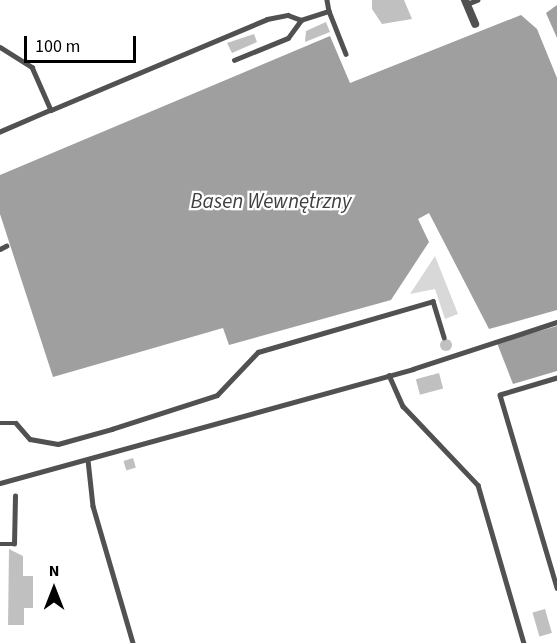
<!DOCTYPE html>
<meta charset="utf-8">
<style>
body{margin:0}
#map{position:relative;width:557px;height:643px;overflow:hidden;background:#fff;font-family:"Source Sans 3",sans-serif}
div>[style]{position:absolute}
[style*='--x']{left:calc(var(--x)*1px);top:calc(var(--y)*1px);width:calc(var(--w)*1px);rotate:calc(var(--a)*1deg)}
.green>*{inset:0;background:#d8d8d8}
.water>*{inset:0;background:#9f9f9f}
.building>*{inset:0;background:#c0c0c0;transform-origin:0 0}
.round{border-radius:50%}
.service>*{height:4.5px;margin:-2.25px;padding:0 2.25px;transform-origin:2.25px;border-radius:2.25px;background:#515151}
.minor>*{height:8px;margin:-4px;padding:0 4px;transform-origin:4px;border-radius:4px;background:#515151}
span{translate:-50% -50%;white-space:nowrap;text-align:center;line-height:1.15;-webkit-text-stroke:4.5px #fff;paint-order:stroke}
.water-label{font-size:21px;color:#404040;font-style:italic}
.north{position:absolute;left:24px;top:559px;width:60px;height:60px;-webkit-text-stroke:4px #fff;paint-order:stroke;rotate:0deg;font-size:16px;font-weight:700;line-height:24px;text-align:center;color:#000}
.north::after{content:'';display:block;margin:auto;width:21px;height:27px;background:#000;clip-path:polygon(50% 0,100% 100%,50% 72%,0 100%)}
.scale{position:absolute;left:24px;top:36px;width:112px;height:27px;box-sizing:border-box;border:3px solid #000;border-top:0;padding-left:8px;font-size:18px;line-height:21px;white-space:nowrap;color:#000;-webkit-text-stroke:4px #fff;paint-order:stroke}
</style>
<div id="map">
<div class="green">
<i style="clip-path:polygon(435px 256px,458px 314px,445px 319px,435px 289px,410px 294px)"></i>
</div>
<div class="water">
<i style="clip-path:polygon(557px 5px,557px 38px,546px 13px)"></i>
<i style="clip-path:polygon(521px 15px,537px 29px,557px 78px,557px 310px,489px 329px,429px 213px,418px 219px,429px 242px,391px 300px,229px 345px,223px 328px,53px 377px,0 214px,0 175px,330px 36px,350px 83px)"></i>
<i style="clip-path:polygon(557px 326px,557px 371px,513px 384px,497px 343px)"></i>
</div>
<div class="building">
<i style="clip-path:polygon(372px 0,404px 0,412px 19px,382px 24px,372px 9px)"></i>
<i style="clip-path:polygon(326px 22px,330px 32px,305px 42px,306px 31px)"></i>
<i style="clip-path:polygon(254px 34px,257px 42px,232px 53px,227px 43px)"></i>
<i class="round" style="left:440px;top:339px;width:12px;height:12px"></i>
<i style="left:439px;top:373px;width:16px;height:24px;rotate:75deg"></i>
<i style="left:133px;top:458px;width:10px;height:10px;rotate:73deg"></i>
<i style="clip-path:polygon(9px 549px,23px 556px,23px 576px,33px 576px,33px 608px,24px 608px,24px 625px,8px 625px)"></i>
<i style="left:545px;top:609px;width:25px;height:13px;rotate:74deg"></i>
</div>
<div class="service">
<i style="--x:327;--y:0;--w:11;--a:80"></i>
<i style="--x:467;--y:4;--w:11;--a:-22"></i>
<i style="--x:0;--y:47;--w:38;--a:32"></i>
<i style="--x:32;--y:67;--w:47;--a:66.2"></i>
<i style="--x:51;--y:110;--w:56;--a:156.7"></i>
<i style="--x:234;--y:60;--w:58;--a:-22.2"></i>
<i style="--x:288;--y:38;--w:22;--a:-54"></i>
<i style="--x:301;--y:20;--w:29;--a:-18"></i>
<i style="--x:329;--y:11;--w:46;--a:68.4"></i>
<i style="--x:51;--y:110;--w:234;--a:-22.8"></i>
<i style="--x:267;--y:19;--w:21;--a:-11"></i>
<i style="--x:288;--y:15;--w:14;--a:21"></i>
<i style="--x:0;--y:249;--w:7;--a:-27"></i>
<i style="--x:389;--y:375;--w:34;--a:66"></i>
<i style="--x:403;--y:406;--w:109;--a:46.5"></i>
<i style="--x:478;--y:485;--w:165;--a:73.8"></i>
<i style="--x:557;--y:378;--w:59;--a:163.4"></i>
<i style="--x:500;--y:395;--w:201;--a:73.5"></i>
<i style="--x:0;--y:423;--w:16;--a:0"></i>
<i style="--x:16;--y:423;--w:21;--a:49"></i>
<i style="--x:30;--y:439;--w:28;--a:10"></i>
<i style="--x:58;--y:444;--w:56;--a:-15.5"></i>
<i style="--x:112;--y:429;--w:110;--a:-17.9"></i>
<i style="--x:217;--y:395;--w:59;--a:-46.4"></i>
<i style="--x:258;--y:352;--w:182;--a:-16.2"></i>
<i style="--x:433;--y:301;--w:38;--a:73"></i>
<i style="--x:88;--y:460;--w:46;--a:83.8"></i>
<i style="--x:93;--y:506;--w:143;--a:73.7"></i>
<i style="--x:0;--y:483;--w:428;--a:-15.4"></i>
<i style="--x:413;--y:369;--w:151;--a:-18.1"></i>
<i style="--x:0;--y:544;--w:14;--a:0"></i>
<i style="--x:14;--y:544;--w:48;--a:-88.8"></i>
</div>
<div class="minor">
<i style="--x:465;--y:0;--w:26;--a:67"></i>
</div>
<div class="water-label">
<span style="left:271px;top:201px">Basen Wewnętrzny</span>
</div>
<div class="north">N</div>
<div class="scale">100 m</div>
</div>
